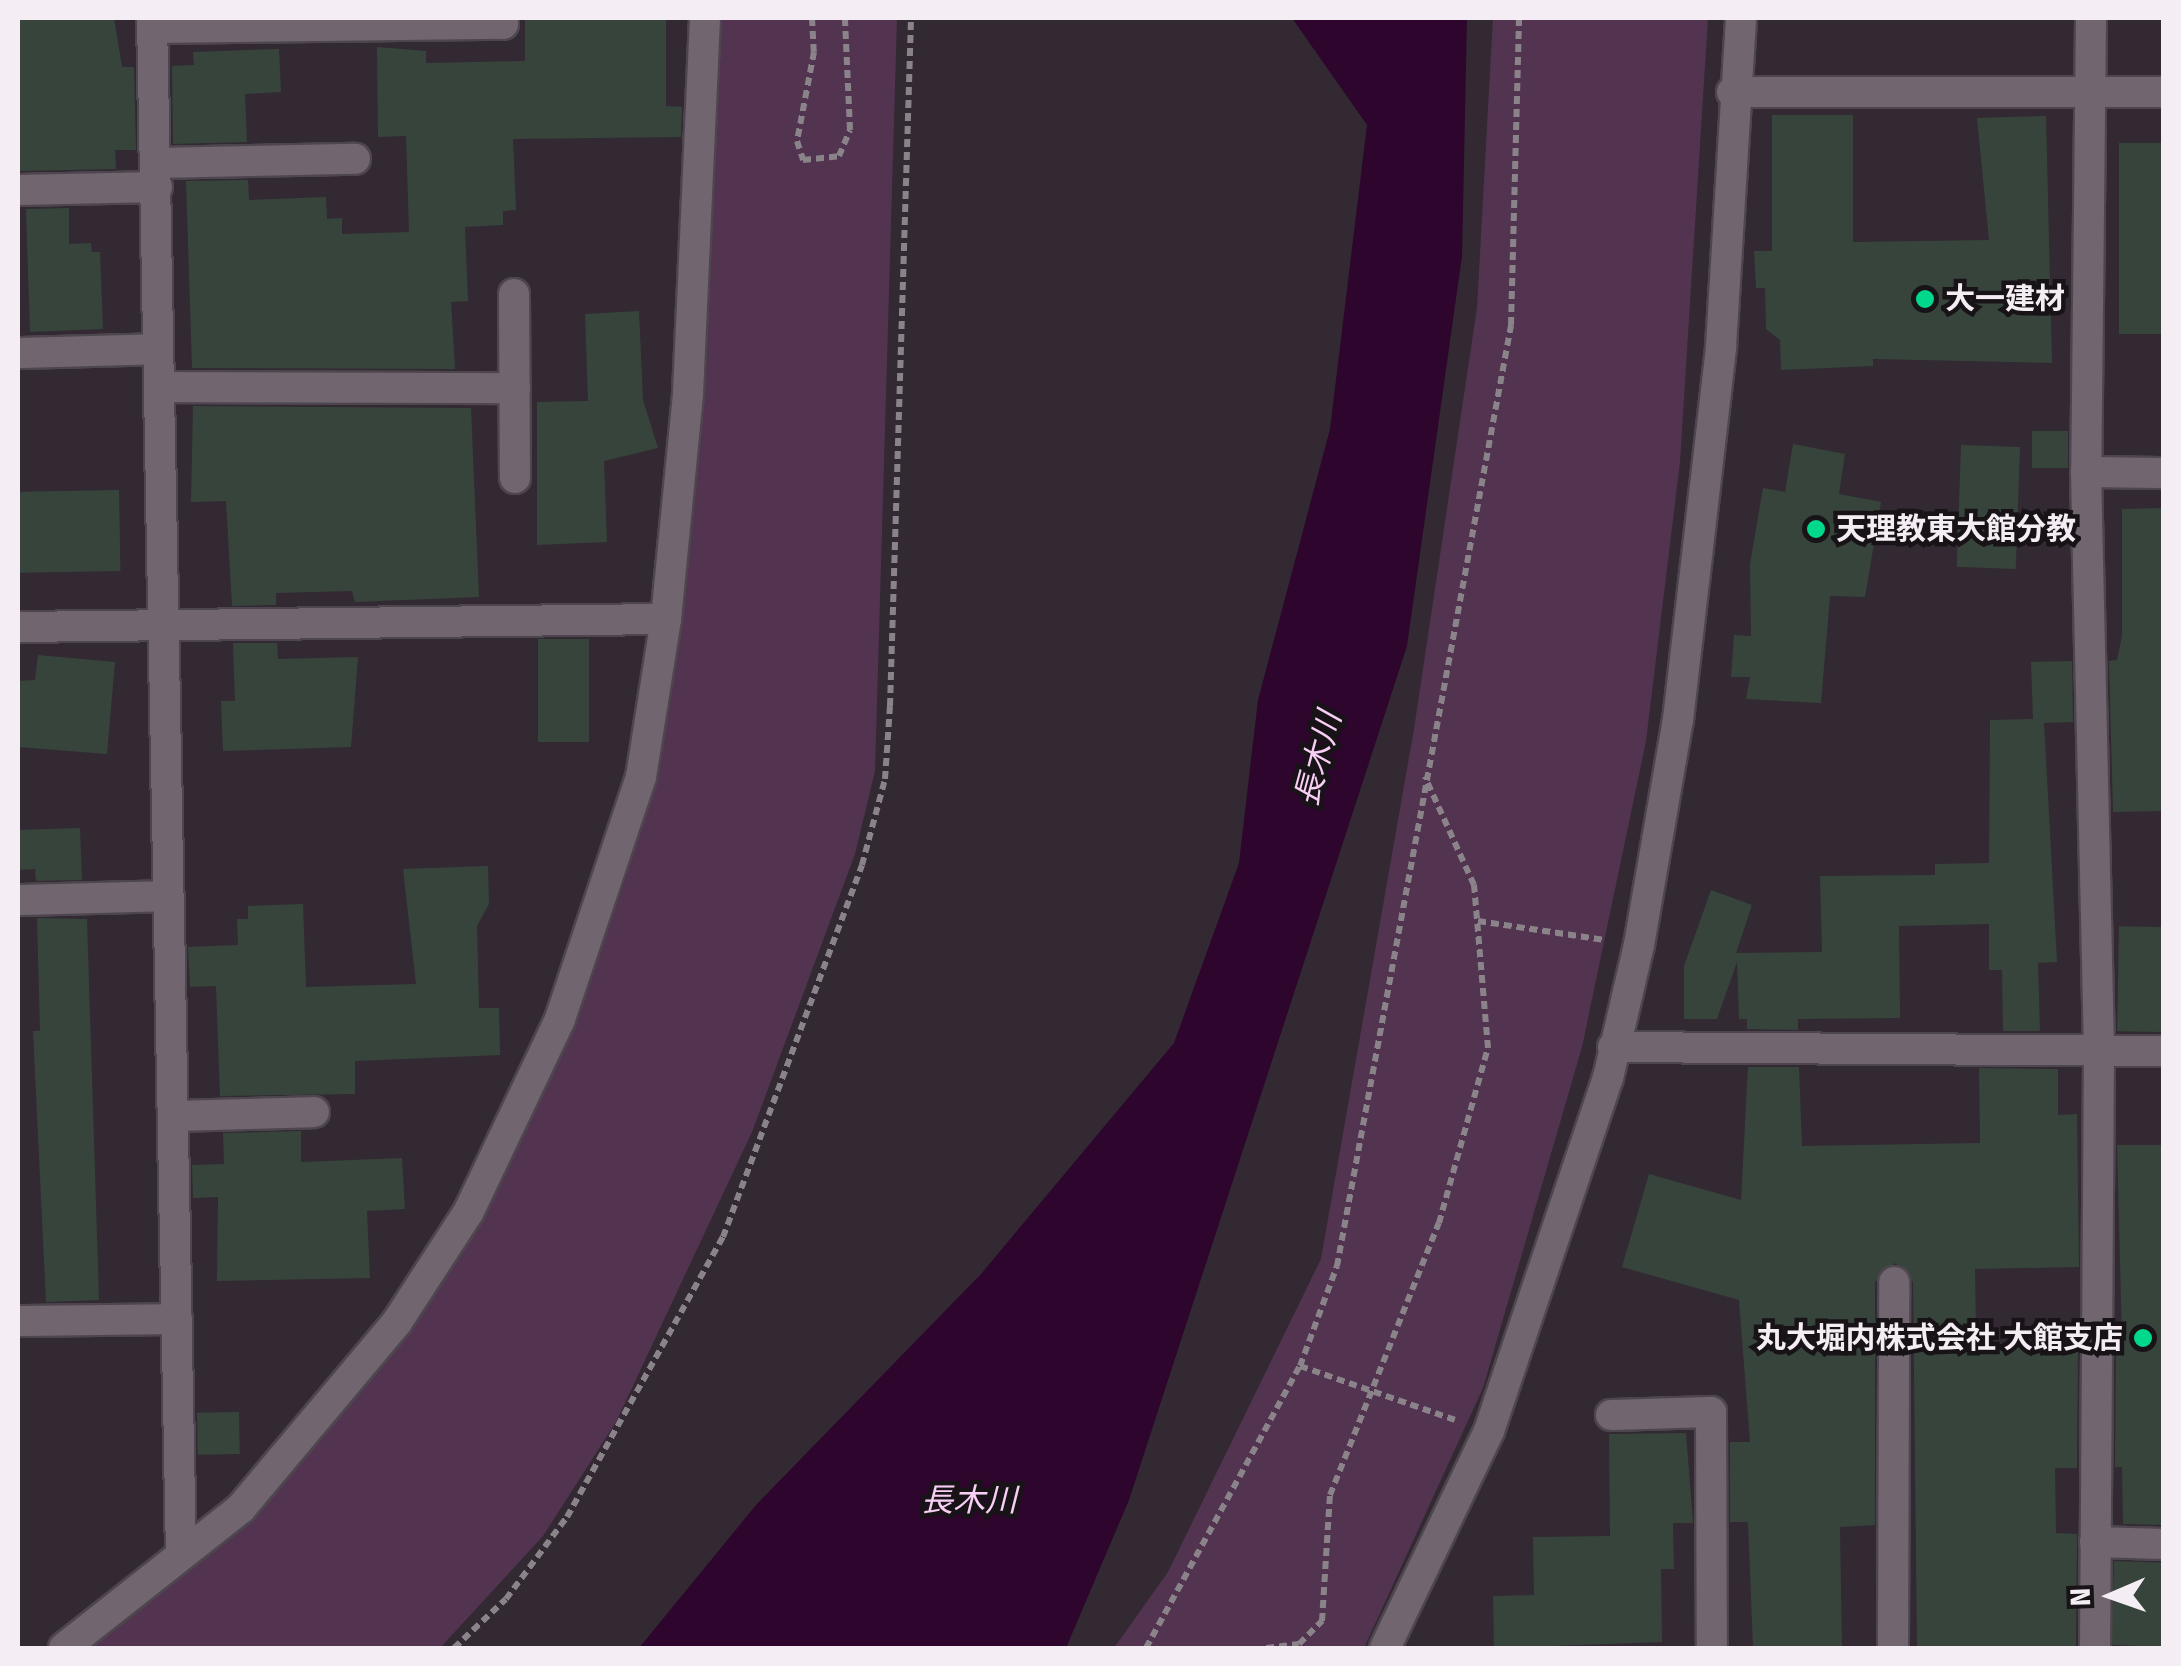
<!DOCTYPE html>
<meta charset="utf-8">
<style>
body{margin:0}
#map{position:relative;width:2181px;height:1666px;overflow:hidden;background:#322932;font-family:"Fira Sans","Noto Sans JP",sans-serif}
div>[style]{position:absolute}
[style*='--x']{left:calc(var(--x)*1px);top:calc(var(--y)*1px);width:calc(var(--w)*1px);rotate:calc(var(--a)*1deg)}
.green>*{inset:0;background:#523451}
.water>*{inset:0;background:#2d052d}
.building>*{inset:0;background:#37443c;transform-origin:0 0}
.path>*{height:6px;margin-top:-3px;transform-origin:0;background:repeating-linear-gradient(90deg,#8b838a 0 8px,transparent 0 13px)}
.roads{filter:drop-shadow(2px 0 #4e464e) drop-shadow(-2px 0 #4e464e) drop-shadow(0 2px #4e464e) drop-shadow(0 -2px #4e464e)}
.minor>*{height:30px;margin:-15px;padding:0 15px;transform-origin:15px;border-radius:15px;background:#716670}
.dots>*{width:28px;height:28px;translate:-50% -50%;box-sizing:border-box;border:5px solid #171317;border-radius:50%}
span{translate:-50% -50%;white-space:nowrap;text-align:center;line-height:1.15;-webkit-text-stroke:9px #171317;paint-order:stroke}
.poi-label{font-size:30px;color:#f4edf3;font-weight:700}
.left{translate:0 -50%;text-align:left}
.right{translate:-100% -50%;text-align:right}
.water-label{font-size:32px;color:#f8cef5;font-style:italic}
.frame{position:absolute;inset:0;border:20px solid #f4edf3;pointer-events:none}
.north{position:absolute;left:2061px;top:1546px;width:100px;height:100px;-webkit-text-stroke:8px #171317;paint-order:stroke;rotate:268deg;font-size:28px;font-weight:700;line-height:40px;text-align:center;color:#f4edf3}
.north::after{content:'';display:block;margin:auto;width:35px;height:45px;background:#f4edf3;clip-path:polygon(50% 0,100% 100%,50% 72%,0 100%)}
</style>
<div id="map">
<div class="green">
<i style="clip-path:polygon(716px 18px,897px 18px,875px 771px,855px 854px,752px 1132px,616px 1422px,543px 1536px,440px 1648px,83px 1648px,253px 1515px,400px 1343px,469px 1236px,572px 1033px,626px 878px,679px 640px)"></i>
<i style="clip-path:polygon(1493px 18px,1708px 18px,1680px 462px,1646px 741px,1582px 1047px,1483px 1388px,1364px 1648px,1114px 1648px,1168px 1572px,1321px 1259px,1414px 729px,1477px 308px)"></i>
</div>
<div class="water">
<i style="clip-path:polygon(1292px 18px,1467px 18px,1462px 256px,1407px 646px,1129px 1500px,1066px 1648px,639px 1648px,756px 1505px,981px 1274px,1174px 1043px,1239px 863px,1258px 700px,1330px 429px,1367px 125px)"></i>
</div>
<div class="building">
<i style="clip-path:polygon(18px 18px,114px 18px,122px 67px,134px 67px,136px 150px,115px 150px,116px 169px,18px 171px)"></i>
<i style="clip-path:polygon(525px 18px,666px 18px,666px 106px,682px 107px,681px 137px,513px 139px,516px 210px,503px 211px,503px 225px,465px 227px,468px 301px,451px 302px,455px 369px,192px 368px,186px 181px,248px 180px,249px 200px,326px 197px,327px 219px,342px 218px,342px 234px,409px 232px,406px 136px,378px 137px,377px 47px,426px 51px,426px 63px,525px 61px)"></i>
<i style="clip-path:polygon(279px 49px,281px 92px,245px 94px,247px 142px,173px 144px,172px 66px,194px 65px,193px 52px)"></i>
<i style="clip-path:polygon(1772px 115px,1853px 115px,1853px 242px,1989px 240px,1977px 118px,2046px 116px,2052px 363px,1873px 359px,1873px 366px,1781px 370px,1780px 340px,1766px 329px,1765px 288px,1756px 288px,1754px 251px,1772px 251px)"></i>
<i style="left:2164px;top:143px;width:191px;height:45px;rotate:90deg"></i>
<i style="clip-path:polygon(69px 208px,69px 244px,91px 243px,92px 252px,100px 252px,103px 329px,30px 332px,26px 209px)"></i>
<i style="clip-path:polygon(639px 311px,643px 400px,658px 448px,604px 461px,607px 542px,537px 545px,537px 402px,588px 401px,585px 314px)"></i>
<i style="clip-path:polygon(193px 406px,471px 408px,479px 597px,355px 602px,352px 591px,276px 593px,276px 605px,232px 606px,226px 501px,191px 502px)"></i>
<i style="left:2032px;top:431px;width:36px;height:37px"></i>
<i style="clip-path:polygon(1793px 444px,1845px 454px,1839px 494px,1881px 502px,1865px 597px,1830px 596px,1821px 703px,1746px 699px,1750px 677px,1731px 677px,1734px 635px,1751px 636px,1750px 564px,1763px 488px,1785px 492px)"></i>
<i style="left:2020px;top:447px;width:122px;height:59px;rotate:92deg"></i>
<i style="left:119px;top:490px;width:81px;height:101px;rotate:89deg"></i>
<i style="clip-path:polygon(2164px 508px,2164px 811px,2113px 812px,2109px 661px,2117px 660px,2122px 636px,2122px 509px)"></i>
<i style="left:538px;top:639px;width:51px;height:103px"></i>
<i style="clip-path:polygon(233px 643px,277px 643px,278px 659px,358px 657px,351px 747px,223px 751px,221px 701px,235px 701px)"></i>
<i style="clip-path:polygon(38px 655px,115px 662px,107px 754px,18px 747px,18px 681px,35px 680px)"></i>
<i style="clip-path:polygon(2072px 661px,2073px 722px,2044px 723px,2057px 962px,2038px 963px,2040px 1031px,2003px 1031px,2002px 970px,1989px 970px,1989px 924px,1899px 926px,1900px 1018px,1798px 1019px,1798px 1030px,1747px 1029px,1747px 1019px,1739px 1019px,1737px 962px,1717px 1019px,1684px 1019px,1684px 966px,1711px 890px,1752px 905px,1736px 953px,1822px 952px,1820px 876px,1935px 875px,1935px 864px,1989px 863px,1990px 720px,2033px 719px,2031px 662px)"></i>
<i style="clip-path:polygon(80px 828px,82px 880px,36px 881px,35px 869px,18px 870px,18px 830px)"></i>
<i style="clip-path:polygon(488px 866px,489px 904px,477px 926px,479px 1008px,499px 1008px,500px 1055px,355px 1061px,355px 1094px,220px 1096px,216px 986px,190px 987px,188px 947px,238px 945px,237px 919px,248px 919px,248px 906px,303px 904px,306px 987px,416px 984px,403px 869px)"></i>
<i style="clip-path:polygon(37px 918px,87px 919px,99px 1300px,46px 1302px,33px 1031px,40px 1031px)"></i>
<i style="left:2164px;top:927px;width:105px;height:45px;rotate:91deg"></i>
<i style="clip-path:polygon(1748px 1067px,1799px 1067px,1802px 1146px,1980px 1143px,1979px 1068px,2058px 1069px,2058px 1115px,2077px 1114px,2079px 1267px,1975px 1269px,1976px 1334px,1992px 1334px,1992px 1344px,2078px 1341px,2077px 1468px,2055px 1468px,2056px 1533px,2077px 1534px,2076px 1648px,1917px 1648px,1913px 1282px,1895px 1263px,1875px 1282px,1875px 1525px,1840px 1527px,1842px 1648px,1753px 1648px,1748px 1522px,1730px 1522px,1730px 1442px,1750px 1442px,1739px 1300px,1622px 1267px,1649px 1174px,1741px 1200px)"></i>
<i style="clip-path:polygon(301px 1131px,301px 1162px,402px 1158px,405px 1209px,367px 1211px,370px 1278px,217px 1281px,218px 1197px,193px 1198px,192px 1165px,224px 1164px,223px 1133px)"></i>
<i style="clip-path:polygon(2117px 1145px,2164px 1145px,2164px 1525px,2123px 1524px,2122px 1467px,2115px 1467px,2116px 1340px,2122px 1340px)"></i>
<i style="left:239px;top:1412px;width:42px;height:42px;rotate:89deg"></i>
<i style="clip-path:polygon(1686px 1433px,1693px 1523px,1673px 1523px,1674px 1569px,1661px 1569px,1662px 1642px,1494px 1648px,1493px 1596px,1534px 1595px,1533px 1537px,1610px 1536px,1609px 1434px)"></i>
<i style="left:2114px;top:1561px;width:50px;height:84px;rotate:2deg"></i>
</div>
<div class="path">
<i style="--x:812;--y:18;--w:34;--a:87"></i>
<i style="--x:814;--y:52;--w:91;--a:100.8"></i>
<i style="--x:797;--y:141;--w:20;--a:72"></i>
<i style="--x:803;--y:160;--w:36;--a:-6"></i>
<i style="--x:839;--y:156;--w:28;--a:-67"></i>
<i style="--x:850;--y:130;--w:112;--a:-92.6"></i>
<i style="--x:1478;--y:921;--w:128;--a:8.5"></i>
<i style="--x:1300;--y:1366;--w:164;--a:19.2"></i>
<i style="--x:454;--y:1648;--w:71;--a:-43.3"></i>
<i style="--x:506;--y:1599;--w:102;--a:-53.4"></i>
<i style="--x:567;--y:1517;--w:321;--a:-60.9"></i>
<i style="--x:723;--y:1237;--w:397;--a:-69.5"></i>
<i style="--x:862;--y:865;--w:89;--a:-75"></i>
<i style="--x:885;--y:779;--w:73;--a:-86.1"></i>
<i style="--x:890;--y:706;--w:688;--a:-88.25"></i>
<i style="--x:1146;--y:1648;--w:321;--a:-61.4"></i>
<i style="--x:1300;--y:1366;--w:107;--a:-69.7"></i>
<i style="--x:1337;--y:1266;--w:957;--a:-79.52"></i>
<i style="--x:1511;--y:325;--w:307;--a:-88.5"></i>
<i style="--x:1266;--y:1648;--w:33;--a:-7"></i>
<i style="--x:1299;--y:1644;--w:33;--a:-45"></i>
<i style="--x:1322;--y:1621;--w:126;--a:-86.4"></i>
<i style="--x:1330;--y:1495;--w:293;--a:-68.2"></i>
<i style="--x:1439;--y:1223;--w:182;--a:-74.4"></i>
<i style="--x:1488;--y:1048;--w:164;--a:-94.9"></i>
<i style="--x:1474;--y:885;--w:119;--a:-114.4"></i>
</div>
<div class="roads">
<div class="minor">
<i style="--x:152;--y:18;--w:1535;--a:88.92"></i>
<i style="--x:2091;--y:18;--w:454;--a:90.6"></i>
<i style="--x:2086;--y:472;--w:578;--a:88.71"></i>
<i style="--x:2099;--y:1050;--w:598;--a:90.38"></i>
<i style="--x:153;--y:28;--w:350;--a:-0.7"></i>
<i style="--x:503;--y:24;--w:6;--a:-90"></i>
<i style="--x:1732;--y:92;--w:432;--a:0"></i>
<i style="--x:156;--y:163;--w:199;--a:-1.2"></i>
<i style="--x:18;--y:190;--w:139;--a:-1.2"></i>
<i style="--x:514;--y:294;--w:184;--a:89.7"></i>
<i style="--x:18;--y:353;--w:140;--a:-1.6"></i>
<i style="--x:159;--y:387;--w:356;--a:0.2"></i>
<i style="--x:2086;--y:472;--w:78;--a:0.7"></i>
<i style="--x:18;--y:627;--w:648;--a:-0.71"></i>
<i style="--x:18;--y:900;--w:148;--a:-1.5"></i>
<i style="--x:1613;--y:1047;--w:551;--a:0.42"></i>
<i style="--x:173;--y:1116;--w:141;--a:-1.6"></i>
<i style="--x:18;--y:1321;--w:159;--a:-0.7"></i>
<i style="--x:1611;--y:1415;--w:100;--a:-1.7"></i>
<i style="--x:1711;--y:1412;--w:236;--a:89.8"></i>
<i style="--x:2095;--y:1542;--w:69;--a:1.7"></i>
<i style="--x:64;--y:1648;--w:226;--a:-38.3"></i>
<i style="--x:241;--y:1508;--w:243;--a:-50"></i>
<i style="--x:397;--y:1322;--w:132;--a:-57"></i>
<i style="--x:469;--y:1211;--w:212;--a:-64.6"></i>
<i style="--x:560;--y:1019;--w:255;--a:-71.5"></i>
<i style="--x:641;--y:777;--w:160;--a:-81"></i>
<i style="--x:666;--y:619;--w:227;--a:-84.4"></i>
<i style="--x:688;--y:393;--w:375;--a:-87.4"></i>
<i style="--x:1385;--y:1648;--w:241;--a:-64.4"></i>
<i style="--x:1489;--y:1431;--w:373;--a:-71.4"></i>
<i style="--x:1608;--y:1078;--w:137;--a:-76.9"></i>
<i style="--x:1639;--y:945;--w:228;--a:-80.2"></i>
<i style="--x:1678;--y:720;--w:376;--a:-83.4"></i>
<i style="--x:1721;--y:346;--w:329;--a:-86.5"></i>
<i style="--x:1893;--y:1648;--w:366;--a:-89.8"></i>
</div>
</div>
<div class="dots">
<i style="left:1925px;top:299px;background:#00d98c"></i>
<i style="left:1816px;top:529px;background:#00d98c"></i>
<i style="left:2143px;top:1338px;background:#00d98c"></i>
</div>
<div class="poi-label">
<span class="left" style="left:1945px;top:299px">大一建材</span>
<span class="left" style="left:1836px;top:529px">天理教東大館分教</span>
<span class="right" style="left:2123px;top:1338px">丸大堀内株式会社 大館支店</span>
</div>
<div class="water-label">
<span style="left:1318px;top:759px;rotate:-75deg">長木川</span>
<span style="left:969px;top:1500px">長木川</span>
</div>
<div class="frame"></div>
<div class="north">N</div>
</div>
